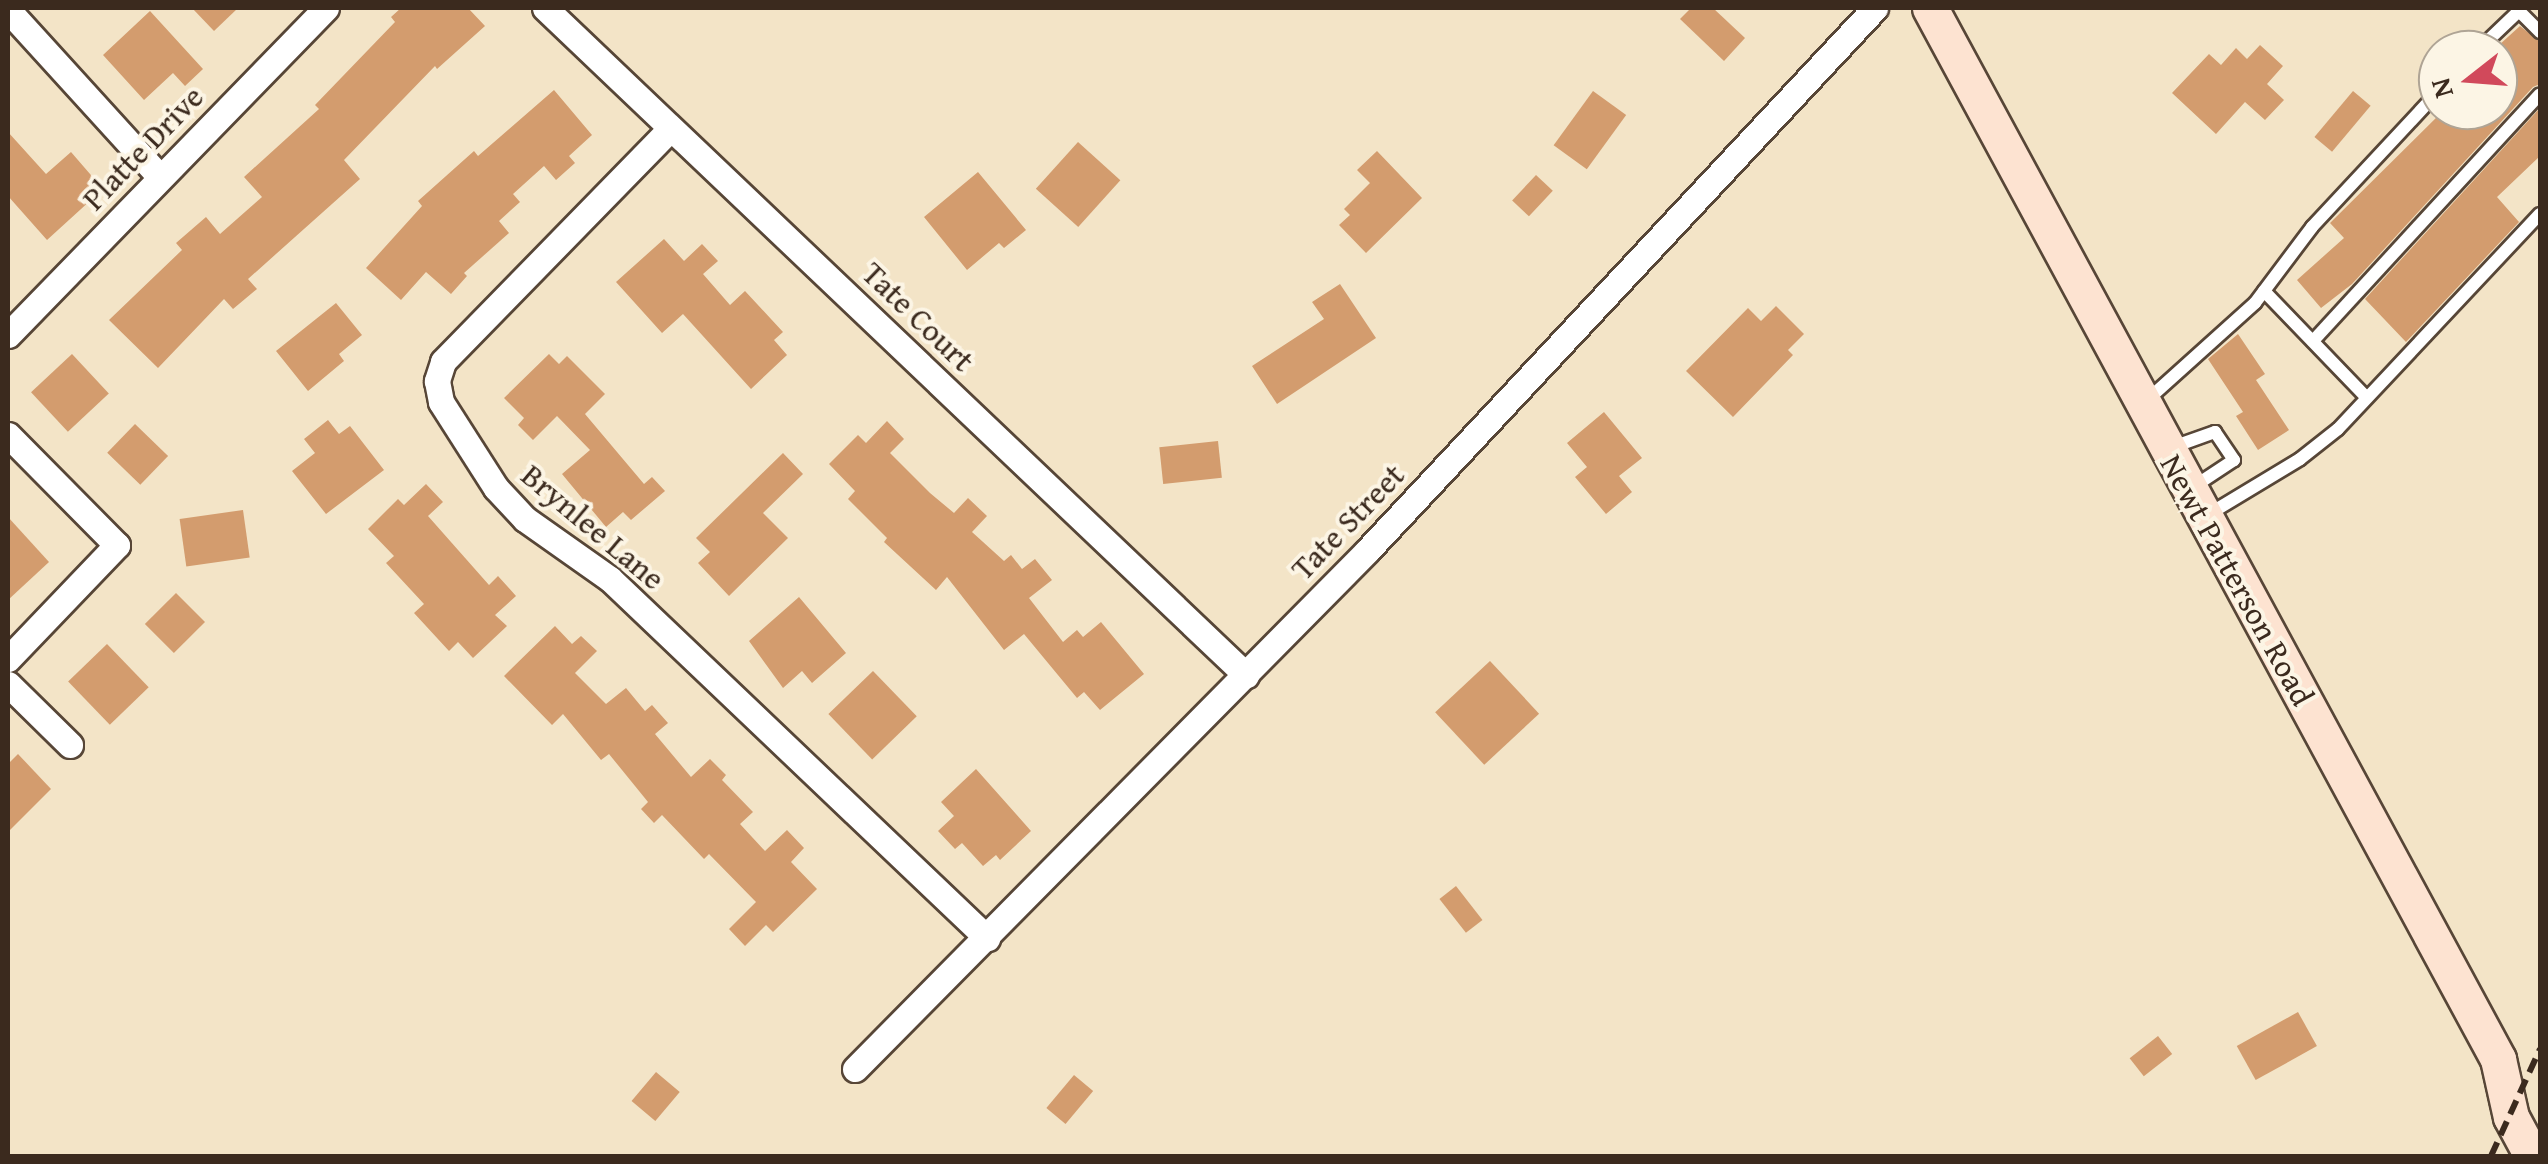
<!DOCTYPE html>
<style>
body{margin:0}
#map{position:relative;width:2548px;height:1164px;overflow:hidden;background:#f3e4c7;font-family:"Gentium Book Plus",serif}
div>[style]{position:absolute}
[style*='--x']{left:calc(var(--x)*1px);top:calc(var(--y)*1px);width:calc(var(--w)*1px);rotate:calc(var(--a)*1deg)}
.building>*{inset:0;background:#d39c6e;transform-origin:0 0}
.roads{filter:drop-shadow(2px 0 #574637) drop-shadow(-2px 0 #574637) drop-shadow(0 2px #574637) drop-shadow(0 -2px #574637)}
.lane>*{height:12px;margin:-6px;padding:0 6px;transform-origin:6px;border-radius:6px;background:#fff}
.street>*{height:25px;margin:-12.5px;padding:0 12.5px;transform-origin:12.5px;border-radius:12.5px;background:#fff}
.secondary>*{height:35px;margin:-17.5px;padding:0 17.5px;transform-origin:17.5px;border-radius:17.5px;background:#fde3d1}
.rail>*{height:6px;margin-top:-3px;transform-origin:0;background:repeating-linear-gradient(90deg,#3b2a1e 0 15px,transparent 0 23px)}
span{translate:-50% -50%;white-space:nowrap;text-align:center;line-height:1.15;-webkit-text-stroke:8px #fcf5e5;paint-order:stroke}
.street-label{font-size:32px;color:#3b2a1e}
.frame{position:absolute;inset:0;border:10px solid #3b2a1e;pointer-events:none}
.north{position:absolute;left:2418px;top:30px;width:100px;height:100px;box-sizing:border-box;background:#fcf5e5;border:2px solid #afa495;border-radius:50%;rotate:253deg;font-size:28px;font-weight:700;line-height:40px;text-align:center;color:#3b2a1e}
.north::after{content:'';display:block;margin:auto;width:35px;height:45px;background:#d1495b;clip-path:polygon(50% 0,100% 100%,50% 72%,0 100%)}
</style>
<div id="map">
<div class="building">
<i style="clip-path:polygon(192px 8px,238px 8px,214px 31px)"></i>
<i style="clip-path:polygon(401px 8px,468px 8px,485px 26px,437px 69px,435px 66px,344px 160px,360px 179px,248px 279px,257px 289px,233px 309px,224px 299px,158px 368px,109px 320px,182px 250px,176px 243px,206px 217px,220px 234px,262px 197px,244px 177px,319px 109px,315px 105px,395px 22px,391px 17px)"></i>
<i style="clip-path:polygon(1691px 8px,1713px 8px,1745px 38px,1724px 61px,1680px 19px)"></i>
<i style="clip-path:polygon(150px 11px,203px 69px,185px 86px,173px 73px,144px 100px,103px 55px)"></i>
<i style="clip-path:polygon(2520px 26px,2540px 42px,2540px 84px,2533px 87px,2352px 284px,2321px 308px,2297px 280px,2344px 238px,2330px 223px,2444px 110px,2498px 110px,2498px 46px)"></i>
<i style="clip-path:polygon(2260px 45px,2283px 66px,2267px 84px,2284px 100px,2265px 120px,2245px 102px,2216px 134px,2172px 93px,2209px 54px,2221px 65px,2236px 48px,2247px 59px)"></i>
<i style="clip-path:polygon(554px 90px,592px 135px,569px 156px,575px 163px,556px 180px,544px 166px,513px 194px,520px 202px,499px 221px,509px 233px,464px 273px,467px 276px,451px 294px,426px 272px,401px 300px,366px 268px,422px 206px,418px 201px,474px 151px,478px 156px)"></i>
<i style="left:1593px;top:91px;width:41px;height:67px;rotate:36deg"></i>
<i style="left:2353px;top:91px;width:23px;height:60px;rotate:40deg"></i>
<i style="clip-path:polygon(2540px 108px,2540px 156px,2497px 197px,2519px 222px,2406px 342px,2365px 299px)"></i>
<i style="clip-path:polygon(8px 132px,46px 174px,71px 152px,103px 189px,47px 240px,8px 196px)"></i>
<i style="left:1078px;top:142px;width:57px;height:63px;rotate:42deg"></i>
<i style="clip-path:polygon(1377px 151px,1422px 198px,1366px 253px,1339px 225px,1350px 215px,1344px 209px,1370px 183px,1357px 170px)"></i>
<i style="clip-path:polygon(978px 172px,1026px 230px,1004px 248px,999px 243px,967px 270px,924px 217px)"></i>
<i style="left:1536px;top:175px;width:23px;height:35px;rotate:43deg"></i>
<i style="clip-path:polygon(664px 239px,684px 261px,702px 244px,718px 261px,703px 274px,730px 305px,745px 291px,783px 332px,774px 340px,787px 355px,751px 389px,683px 314px,662px 333px,616px 282px)"></i>
<i style="clip-path:polygon(1340px 284px,1376px 338px,1277px 404px,1252px 366px,1324px 319px,1312px 302px)"></i>
<i style="clip-path:polygon(336px 303px,362px 335px,339px 354px,344px 361px,308px 391px,276px 351px)"></i>
<i style="clip-path:polygon(1776px 306px,1804px 334px,1788px 350px,1793px 355px,1733px 417px,1686px 371px,1748px 308px,1761px 321px)"></i>
<i style="clip-path:polygon(2238px 334px,2265px 374px,2256px 380px,2289px 430px,2258px 450px,2236px 416px,2243px 412px,2208px 359px)"></i>
<i style="left:72px;top:354px;width:54px;height:56px;rotate:47deg"></i>
<i style="clip-path:polygon(549px 354px,559px 364px,567px 356px,605px 394px,585px 414px,644px 484px,652px 477px,665px 491px,631px 520px,623px 512px,606px 527px,562px 474px,590px 450px,557px 416px,533px 440px,518px 425px,524px 418px,504px 398px)"></i>
<i style="clip-path:polygon(1604px 412px,1642px 458px,1619px 476px,1632px 492px,1606px 514px,1575px 477px,1587px 467px,1567px 443px)"></i>
<i style="clip-path:polygon(328px 420px,339px 434px,350px 426px,384px 470px,326px 514px,292px 471px,315px 453px,304px 439px)"></i>
<i style="clip-path:polygon(887px 421px,904px 439px,890px 453px,930px 493px,954px 513px,968px 498px,987px 516px,972px 532px,1004px 561px,1011px 555px,1022px 569px,1035px 559px,1052px 580px,1029px 598px,1063px 642px,1077px 630px,1083px 637px,1101px 622px,1144px 674px,1100px 710px,1084px 692px,1077px 698px,1024px 634px,1004px 650px,947px 577px,936px 590px,884px 542px,887px 538px,848px 499px,855px 491px,829px 464px,858px 435px,866px 443px)"></i>
<i style="left:135px;top:424px;width:46px;height:40px;rotate:44deg"></i>
<i style="left:1218px;top:441px;width:37px;height:59px;rotate:84deg"></i>
<i style="clip-path:polygon(783px 453px,803px 474px,763px 513px,788px 538px,729px 596px,698px 563px,710px 552px,696px 538px)"></i>
<i style="clip-path:polygon(426px 484px,443px 502px,428px 516px,489px 585px,498px 576px,516px 596px,495px 615px,507px 626px,473px 658px,458px 642px,449px 651px,414px 613px,424px 604px,386px 563px,394px 556px,368px 529px,398px 499px,404px 505px)"></i>
<i style="left:243px;top:510px;width:48px;height:64px;rotate:82deg"></i>
<i style="clip-path:polygon(8px 517px,49px 562px,8px 600px)"></i>
<i style="left:176px;top:593px;width:41px;height:44px;rotate:45deg"></i>
<i style="clip-path:polygon(799px 597px,846px 653px,812px 683px,802px 671px,783px 688px,749px 641px)"></i>
<i style="clip-path:polygon(555px 626px,572px 644px,581px 636px,597px 651px,575px 673px,606px 704px,626px 688px,645px 711px,652px 705px,668px 723px,655px 734px,691px 777px,710px 759px,726px 775px,722px 780px,753px 812px,740px 824px,765px 851px,787px 830px,804px 848px,791px 862px,817px 889px,773px 932px,766px 925px,745px 946px,729px 929px,756px 902px,709px 854px,704px 859px,662px 815px,654px 823px,641px 809px,648px 802px,609px 754px,601px 760px,563px 714px,552px 725px,504px 676px)"></i>
<i style="left:107px;top:644px;width:60px;height:54px;rotate:46deg"></i>
<i style="left:1490px;top:661px;width:72px;height:75px;rotate:47deg"></i>
<i style="left:873px;top:671px;width:63px;height:62px;rotate:46deg"></i>
<i style="clip-path:polygon(18px 754px,51px 789px,8px 832px,8px 764px)"></i>
<i style="clip-path:polygon(976px 769px,1031px 831px,1000px 860px,996px 855px,983px 866px,962px 843px,955px 849px,938px 831px,954px 816px,941px 802px)"></i>
<i style="left:1456px;top:886px;width:43px;height:21px;rotate:52deg"></i>
<i style="left:2298px;top:1012px;width:39px;height:70px;rotate:61deg"></i>
<i style="left:2158px;top:1036px;width:23px;height:36px;rotate:52deg"></i>
<i style="left:656px;top:1072px;width:31px;height:38px;rotate:40deg"></i>
<i style="left:1074px;top:1075px;width:25px;height:43px;rotate:40deg"></i>
</div>
<div class="roads">
<div class="lane">
<i style="--x:2478;--y:50;--w:57;--a:-43.6"></i>
<i style="--x:2519;--y:11;--w:30;--a:45"></i>
<i style="--x:2264;--y:291;--w:147;--a:46.1"></i>
<i style="--x:2313;--y:341;--w:335;--a:-47.4"></i>
<i style="--x:2145;--y:402;--w:148;--a:-42"></i>
<i style="--x:2255;--y:303;--w:95;--a:-53.1"></i>
<i style="--x:2312;--y:227;--w:185;--a:-47"></i>
<i style="--x:2170;--y:448;--w:48;--a:-19.6"></i>
<i style="--x:2215;--y:432;--w:34;--a:56"></i>
<i style="--x:2234;--y:460;--w:53;--a:146.6"></i>
<i style="--x:2209;--y:514;--w:106;--a:-31.1"></i>
<i style="--x:2300;--y:459;--w:48;--a:-38.3"></i>
<i style="--x:2338;--y:429;--w:295;--a:-46.8"></i>
</div>
<div class="street">
<i style="--x:545;--y:8;--w:968;--a:43.58"></i>
<i style="--x:8;--y:10;--w:226;--a:47.7"></i>
<i style="--x:670;--y:129;--w:325;--a:134.3"></i>
<i style="--x:443;--y:362;--w:20;--a:108"></i>
<i style="--x:437;--y:381;--w:21;--a:79"></i>
<i style="--x:441;--y:402;--w:102;--a:57.4"></i>
<i style="--x:496;--y:488;--w:42;--a:46.9"></i>
<i style="--x:525;--y:519;--w:104;--a:35.2"></i>
<i style="--x:610;--y:579;--w:521;--a:43.6"></i>
<i style="--x:8;--y:335;--w:456;--a:-45.8"></i>
<i style="--x:8;--y:435;--w:155;--a:45.3"></i>
<i style="--x:117;--y:545;--w:158;--a:133.7"></i>
<i style="--x:8;--y:684;--w:87;--a:44.5"></i>
<i style="--x:855;--y:1069;--w:728;--a:-45.33"></i>
<i style="--x:1367;--y:551;--w:744;--a:-46.91"></i>
</div>
<div class="secondary">
<i style="--x:1930;--y:8;--w:1195;--a:61.61"></i>
<i style="--x:2498;--y:1059;--w:59;--a:77.4"></i>
<i style="--x:2511;--y:1117;--w:44;--a:61.7"></i>
</div>
</div>
<div class="rail">
<i style="--x:2491;--y:1156;--w:118;--a:-65.4"></i>
</div>
<div class="street-label">
<span style="left:143px;top:148px;rotate:-46deg">Platte Drive</span>
<span style="left:918px;top:317px;rotate:44deg">Tate Court</span>
<span style="left:1348px;top:522px;rotate:-46deg">Tate Street</span>
<span style="left:593px;top:527px;rotate:40deg">Brynlee Lane</span>
<span style="left:2237px;top:580px;rotate:61deg">Newt Patterson Road</span>
</div>
<div class="frame"></div>
<div class="north">N</div>
</div>
